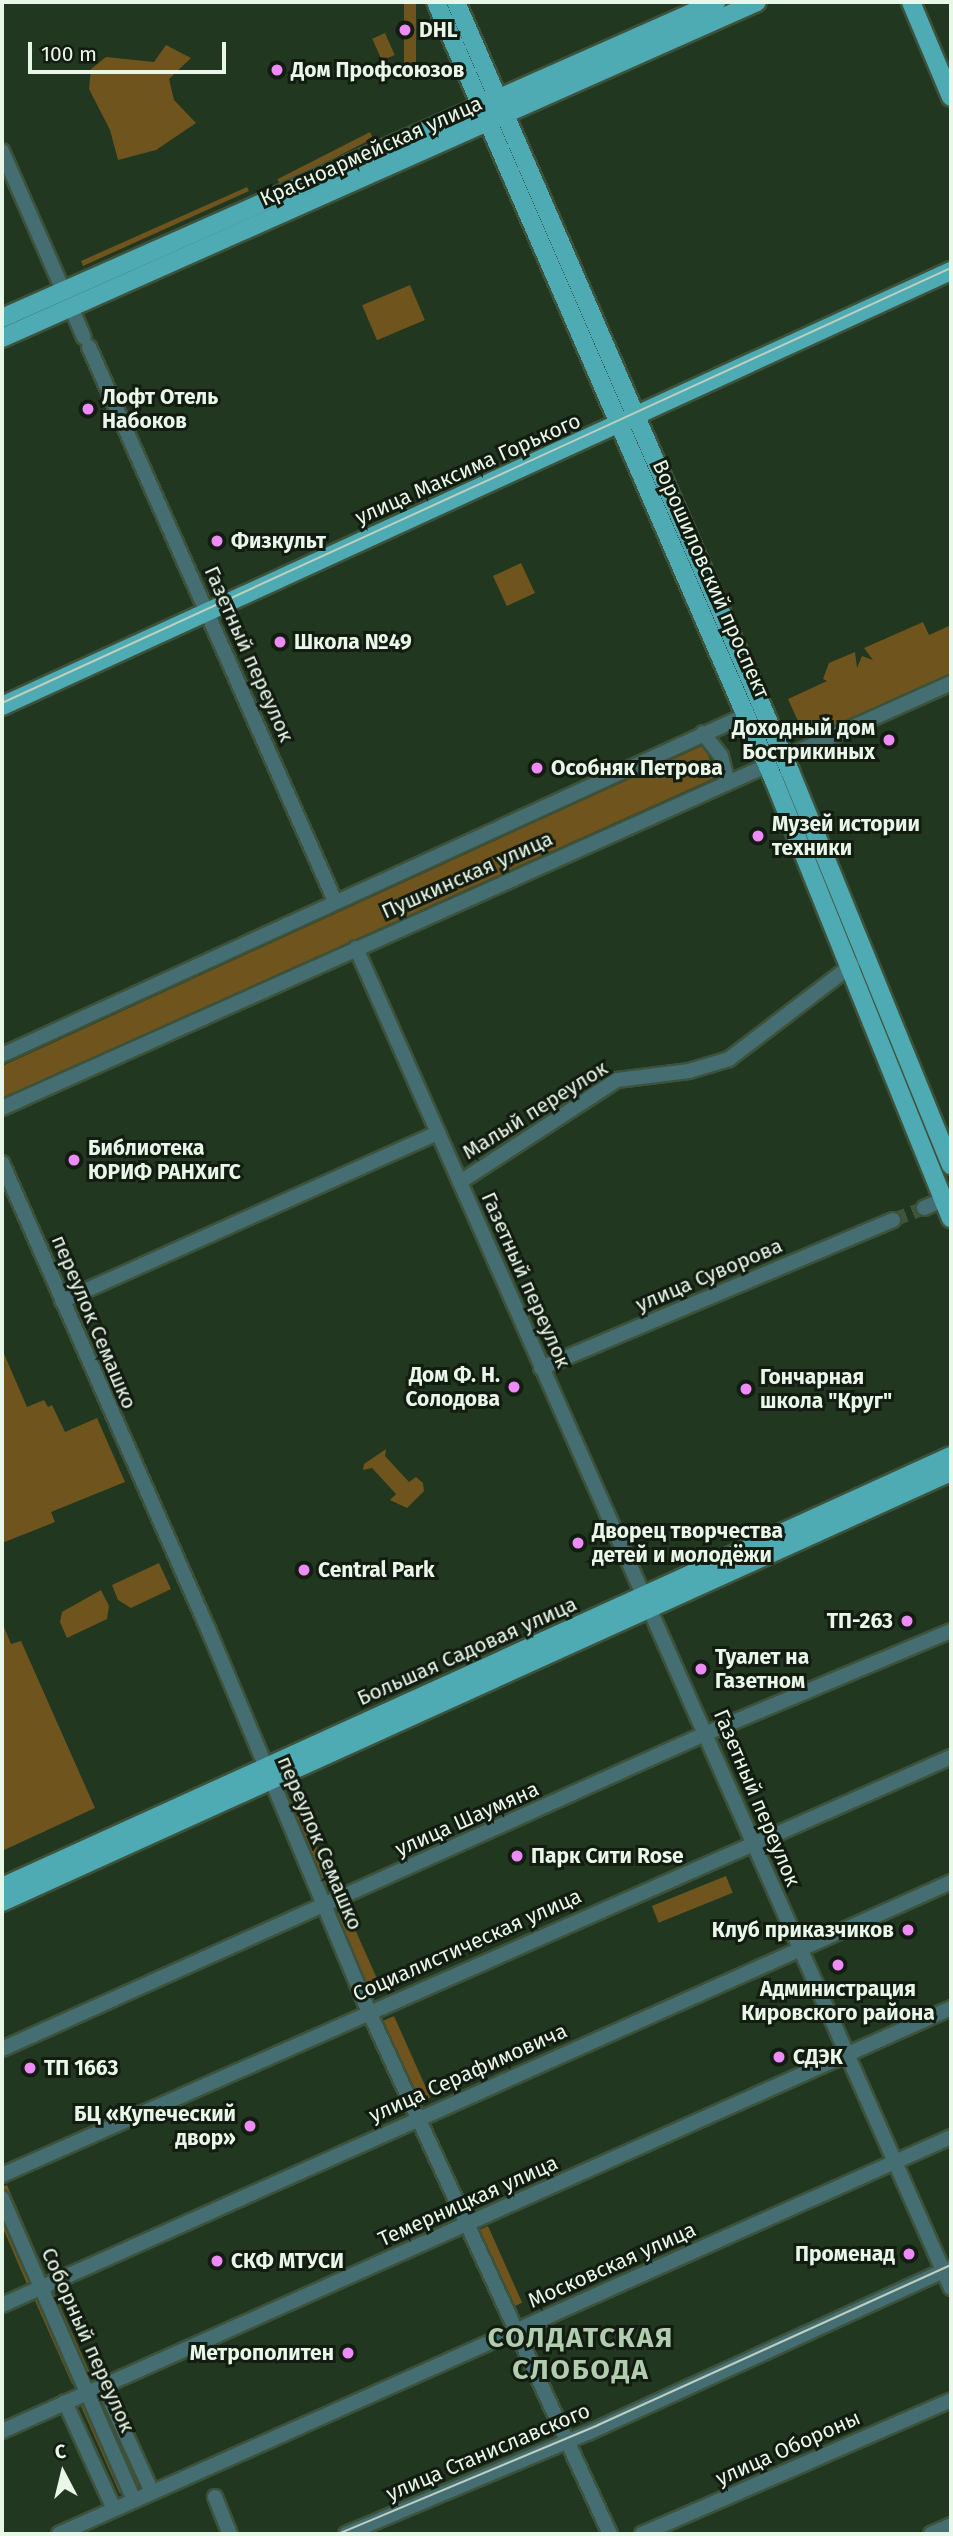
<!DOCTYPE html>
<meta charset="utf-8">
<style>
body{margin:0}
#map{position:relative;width:953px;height:2536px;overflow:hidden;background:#21371f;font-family:"Fira Sans",sans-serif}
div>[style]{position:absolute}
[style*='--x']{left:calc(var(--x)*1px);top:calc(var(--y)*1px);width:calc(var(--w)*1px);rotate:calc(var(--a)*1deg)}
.green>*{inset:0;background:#6f541d;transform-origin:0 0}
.minor-tunnel>*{height:14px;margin-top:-7px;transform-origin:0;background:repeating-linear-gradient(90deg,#3f543d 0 14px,transparent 0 21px)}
.roads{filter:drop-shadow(2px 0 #3d523b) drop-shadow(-2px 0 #3d523b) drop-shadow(0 2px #3d523b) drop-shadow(0 -2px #3d523b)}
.minor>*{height:14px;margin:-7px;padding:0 7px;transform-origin:7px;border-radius:7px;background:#456e72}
.major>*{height:18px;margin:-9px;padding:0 9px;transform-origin:9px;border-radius:9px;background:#4eabb3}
.tram>*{height:2px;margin:-1px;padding:0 1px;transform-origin:1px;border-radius:1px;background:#bfcfbe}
.dots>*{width:19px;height:19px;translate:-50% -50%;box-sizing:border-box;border:4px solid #121c11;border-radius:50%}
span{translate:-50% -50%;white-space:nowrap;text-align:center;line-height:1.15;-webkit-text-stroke:6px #121c11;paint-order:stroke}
.poi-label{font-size:21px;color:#e9f7e8;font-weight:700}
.left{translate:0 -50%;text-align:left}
.right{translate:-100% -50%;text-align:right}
.street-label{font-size:21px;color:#e9f7e8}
.district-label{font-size:28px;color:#b1ccae;font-weight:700;letter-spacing:2px}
.frame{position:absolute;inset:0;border:4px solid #e9f7e8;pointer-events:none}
.north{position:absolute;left:28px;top:2438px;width:70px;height:70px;-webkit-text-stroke:5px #121c11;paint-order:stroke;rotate:353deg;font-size:19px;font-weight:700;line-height:28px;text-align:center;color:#e9f7e8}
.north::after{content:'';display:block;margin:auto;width:24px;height:32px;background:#e9f7e8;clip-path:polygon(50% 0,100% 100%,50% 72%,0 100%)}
.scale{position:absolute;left:28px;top:42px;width:198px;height:32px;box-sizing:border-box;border:4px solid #e9f7e8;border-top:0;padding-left:9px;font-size:21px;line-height:24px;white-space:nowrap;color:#e9f7e8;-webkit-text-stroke:5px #121c11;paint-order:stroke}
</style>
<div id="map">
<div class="green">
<i style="left:404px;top:2px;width:12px;height:78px"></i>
<i style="left:385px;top:33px;width:24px;height:14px;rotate:66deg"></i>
<i style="clip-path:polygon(166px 45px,191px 58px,169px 79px,174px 100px,196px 123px,156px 150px,118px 160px,110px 130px,89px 89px,91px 69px,106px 57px,154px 62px)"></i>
<i style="left:370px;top:132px;width:7px;height:104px;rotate:63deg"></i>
<i style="clip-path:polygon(247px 187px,249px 191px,83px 266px,81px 261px)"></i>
<i style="left:410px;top:285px;width:38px;height:52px;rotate:67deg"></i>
<i style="left:521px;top:563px;width:33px;height:31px;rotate:65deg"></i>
<i style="clip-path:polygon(923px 622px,929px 635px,951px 625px,951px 675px,807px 741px,788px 699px,827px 681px,823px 679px,829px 663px,855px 652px,857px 668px,862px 656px,873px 660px,864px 648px)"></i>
<i style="clip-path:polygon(704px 745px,717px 777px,2px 1098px,2px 1066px)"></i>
<i style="clip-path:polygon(2px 1349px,27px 1407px,44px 1400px,48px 1407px,52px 1405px,65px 1432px,97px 1418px,125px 1482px,51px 1512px,55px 1522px,2px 1543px)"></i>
<i style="clip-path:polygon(386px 1449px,385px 1456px,409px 1482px,416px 1477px,423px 1483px,424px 1491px,407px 1508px,390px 1500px,396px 1494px,372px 1468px,363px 1470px,364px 1464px)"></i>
<i style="clip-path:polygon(159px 1563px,171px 1589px,131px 1608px,118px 1600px,112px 1585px)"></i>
<i style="clip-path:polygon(101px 1590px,109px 1606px,107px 1619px,67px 1638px,60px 1622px,62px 1612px)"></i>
<i style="clip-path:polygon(2px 1622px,11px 1644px,21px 1641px,95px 1808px,2px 1851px)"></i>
<i style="left:295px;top:1797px;width:93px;height:13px;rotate:66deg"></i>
<i style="left:726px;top:1876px;width:18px;height:80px;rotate:68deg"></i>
<i style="left:346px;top:1909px;width:90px;height:12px;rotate:66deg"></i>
<i style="left:394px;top:2016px;width:89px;height:13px;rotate:66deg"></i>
<i style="clip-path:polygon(7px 2185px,46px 2275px,27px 2284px,2px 2226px,2px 2187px)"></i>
<i style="left:488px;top:2226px;width:84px;height:13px;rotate:66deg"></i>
<i style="left:54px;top:2292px;width:92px;height:21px;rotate:66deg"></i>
<i style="left:102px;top:2397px;width:95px;height:23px;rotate:66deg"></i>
</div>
<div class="minor-tunnel">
<i style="--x:893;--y:1220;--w:33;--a:-21"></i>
</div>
<div class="roads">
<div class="minor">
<i style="--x:2;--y:151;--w:152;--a:66.3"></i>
<i style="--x:71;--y:307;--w:33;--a:67"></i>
<i style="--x:89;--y:347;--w:606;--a:66.06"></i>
<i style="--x:703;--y:733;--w:29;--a:52"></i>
<i style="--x:721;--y:756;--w:25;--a:76"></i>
<i style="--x:356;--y:948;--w:1466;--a:66.06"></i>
<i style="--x:2;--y:1055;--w:828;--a:-24.55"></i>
<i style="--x:2;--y:1108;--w:1040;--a:-24.12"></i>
<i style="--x:2;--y:1163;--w:510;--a:66.15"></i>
<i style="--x:208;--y:1629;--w:406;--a:67.2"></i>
<i style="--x:365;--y:2003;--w:585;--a:65.23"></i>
<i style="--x:460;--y:1182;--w:187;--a:-33"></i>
<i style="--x:617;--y:1080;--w:73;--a:-7.1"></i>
<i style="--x:689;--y:1071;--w:42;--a:-16.7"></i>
<i style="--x:729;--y:1059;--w:155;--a:-37.4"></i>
<i style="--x:924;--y:1208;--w:30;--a:-24"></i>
<i style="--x:62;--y:1301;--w:412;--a:-24.1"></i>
<i style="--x:541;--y:1368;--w:382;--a:-22.8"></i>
<i style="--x:2;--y:2049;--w:773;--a:-24.14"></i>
<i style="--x:707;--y:1733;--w:264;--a:-22.7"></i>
<i style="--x:2;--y:2175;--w:1037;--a:-23.77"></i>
<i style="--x:2;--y:2198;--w:330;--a:66.4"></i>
<i style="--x:2;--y:2305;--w:1039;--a:-24.02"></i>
<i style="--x:103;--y:2385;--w:118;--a:65.4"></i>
<i style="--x:65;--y:2402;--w:118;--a:65.4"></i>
<i style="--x:2;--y:2431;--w:1039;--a:-24.02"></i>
<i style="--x:215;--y:2497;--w:40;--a:68"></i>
<i style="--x:59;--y:2534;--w:976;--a:-23.99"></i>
<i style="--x:346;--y:2534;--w:262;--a:-22.7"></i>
<i style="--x:588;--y:2433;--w:398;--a:-24.5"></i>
<i style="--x:642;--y:2534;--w:337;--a:-23.4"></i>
<i style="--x:931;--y:2534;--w:22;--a:-24"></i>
</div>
<div class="major">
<i style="--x:436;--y:2;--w:846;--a:66.53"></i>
<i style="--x:773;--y:778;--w:475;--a:68"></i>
<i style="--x:456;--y:2;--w:838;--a:66.52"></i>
<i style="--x:790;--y:771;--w:426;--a:67.8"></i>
<i style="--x:911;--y:2;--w:103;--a:67.2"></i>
<i style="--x:2;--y:318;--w:781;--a:-23.87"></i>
<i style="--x:2;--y:338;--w:826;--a:-23.99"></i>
<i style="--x:2;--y:706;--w:1044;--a:-24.63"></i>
<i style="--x:2;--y:1887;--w:1042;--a:-24.43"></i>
<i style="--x:2;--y:1902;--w:1042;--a:-24.38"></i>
</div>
</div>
<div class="tram">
<i style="--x:2;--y:703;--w:1044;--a:-24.63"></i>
<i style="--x:338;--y:2534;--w:282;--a:-22.7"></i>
<i style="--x:598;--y:2425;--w:388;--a:-24.4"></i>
</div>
<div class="dots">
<i style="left:405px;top:30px;background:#ed8cf9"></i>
<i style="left:277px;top:70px;background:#ed8cf9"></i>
<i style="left:88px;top:409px;background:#ed8cf9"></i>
<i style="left:217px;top:541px;background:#ed8cf9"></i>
<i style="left:280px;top:642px;background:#ed8cf9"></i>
<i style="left:889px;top:740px;background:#ed8cf9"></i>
<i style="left:537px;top:768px;background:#ed8cf9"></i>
<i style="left:758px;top:836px;background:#ed8cf9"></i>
<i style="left:74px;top:1160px;background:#ed8cf9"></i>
<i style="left:514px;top:1387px;background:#ed8cf9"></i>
<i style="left:746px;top:1389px;background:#ed8cf9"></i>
<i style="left:578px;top:1543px;background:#ed8cf9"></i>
<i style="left:304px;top:1570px;background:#ed8cf9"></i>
<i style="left:907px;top:1621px;background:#ed8cf9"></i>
<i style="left:701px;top:1669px;background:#ed8cf9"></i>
<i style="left:517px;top:1856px;background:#ed8cf9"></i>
<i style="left:908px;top:1930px;background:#ed8cf9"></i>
<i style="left:838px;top:1965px;background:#ed8cf9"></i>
<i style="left:779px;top:2057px;background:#ed8cf9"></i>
<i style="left:30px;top:2068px;background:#ed8cf9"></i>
<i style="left:250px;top:2126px;background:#ed8cf9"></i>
<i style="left:909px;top:2254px;background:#ed8cf9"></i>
<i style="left:217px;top:2261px;background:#ed8cf9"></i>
<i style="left:348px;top:2353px;background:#ed8cf9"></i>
</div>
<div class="poi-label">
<span class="left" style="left:419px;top:30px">DHL</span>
<span class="left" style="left:291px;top:70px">Дом Профсоюзов</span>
<span class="left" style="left:102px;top:409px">Лофт Отель<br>Набоков</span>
<span class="left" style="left:231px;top:541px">Физкульт</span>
<span class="left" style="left:294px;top:642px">Школа №49</span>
<span class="right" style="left:875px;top:740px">Доходный дом<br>Бострикиных</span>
<span class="left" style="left:551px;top:768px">Особняк Петрова</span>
<span class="left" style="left:772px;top:836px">Музей истории<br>техники</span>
<span class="left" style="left:88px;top:1160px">Библиотека<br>ЮРИФ РАНХиГС</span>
<span class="right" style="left:500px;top:1387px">Дом Ф. Н.<br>Солодова</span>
<span class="left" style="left:760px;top:1389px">Гончарная<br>школа "Круг"</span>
<span class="left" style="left:592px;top:1543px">Дворец творчества<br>детей и молодёжи</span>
<span class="left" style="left:318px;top:1570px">Central Park</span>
<span class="right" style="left:893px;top:1621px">ТП-263</span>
<span class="left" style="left:715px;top:1669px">Туалет на<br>Газетном</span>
<span class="left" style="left:531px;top:1856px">Парк Сити Rose</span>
<span class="right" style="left:894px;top:1930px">Клуб приказчиков</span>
<span style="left:838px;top:2001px">Администрация<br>Кировского района</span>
<span class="left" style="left:793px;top:2057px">СДЭК</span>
<span class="left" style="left:44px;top:2068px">ТП 1663</span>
<span class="right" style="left:236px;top:2126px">БЦ «Купеческий<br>двор»</span>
<span class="right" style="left:895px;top:2254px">Променад</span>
<span class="left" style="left:231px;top:2261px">СКФ МТУСИ</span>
<span class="right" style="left:334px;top:2353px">Метрополитен</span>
</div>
<div class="street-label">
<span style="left:371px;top:151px;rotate:-24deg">Красноармейская улица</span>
<span style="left:468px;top:469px;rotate:-24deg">улица Максима Горького</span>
<span style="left:711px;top:579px;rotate:66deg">Ворошиловский проспект</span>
<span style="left:249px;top:654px;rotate:66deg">Газетный переулок</span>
<span style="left:467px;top:875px;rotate:-24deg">Пушкинская улица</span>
<span style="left:535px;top:1110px;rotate:-32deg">Малый переулок</span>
<span style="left:709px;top:1275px;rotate:-23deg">улица Суворова</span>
<span style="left:526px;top:1280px;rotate:66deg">Газетный переулок</span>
<span style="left:94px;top:1322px;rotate:67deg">переулок Семашко</span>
<span style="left:467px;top:1651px;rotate:-24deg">Большая Садовая улица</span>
<span style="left:757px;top:1798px;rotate:67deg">Газетный переулок</span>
<span style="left:467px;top:1819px;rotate:-24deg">улица Шаумяна</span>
<span style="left:320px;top:1843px;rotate:67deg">переулок Семашко</span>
<span style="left:467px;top:1945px;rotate:-24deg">Социалистическая улица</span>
<span style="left:468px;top:2073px;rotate:-24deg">улица Серафимовича</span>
<span style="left:468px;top:2201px;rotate:-24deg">Темерницкая улица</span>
<span style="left:612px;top:2265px;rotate:-24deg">Московская улица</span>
<span style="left:88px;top:2340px;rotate:66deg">Соборный переулок</span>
<span style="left:788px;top:2448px;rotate:-24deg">улица Обороны</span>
<span style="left:488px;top:2452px;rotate:-23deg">улица Станиславского</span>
</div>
<div class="district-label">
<span style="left:581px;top:2354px">СОЛДАТСКАЯ<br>СЛОБОДА</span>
</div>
<div class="frame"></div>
<div class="north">С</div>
<div class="scale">100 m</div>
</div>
